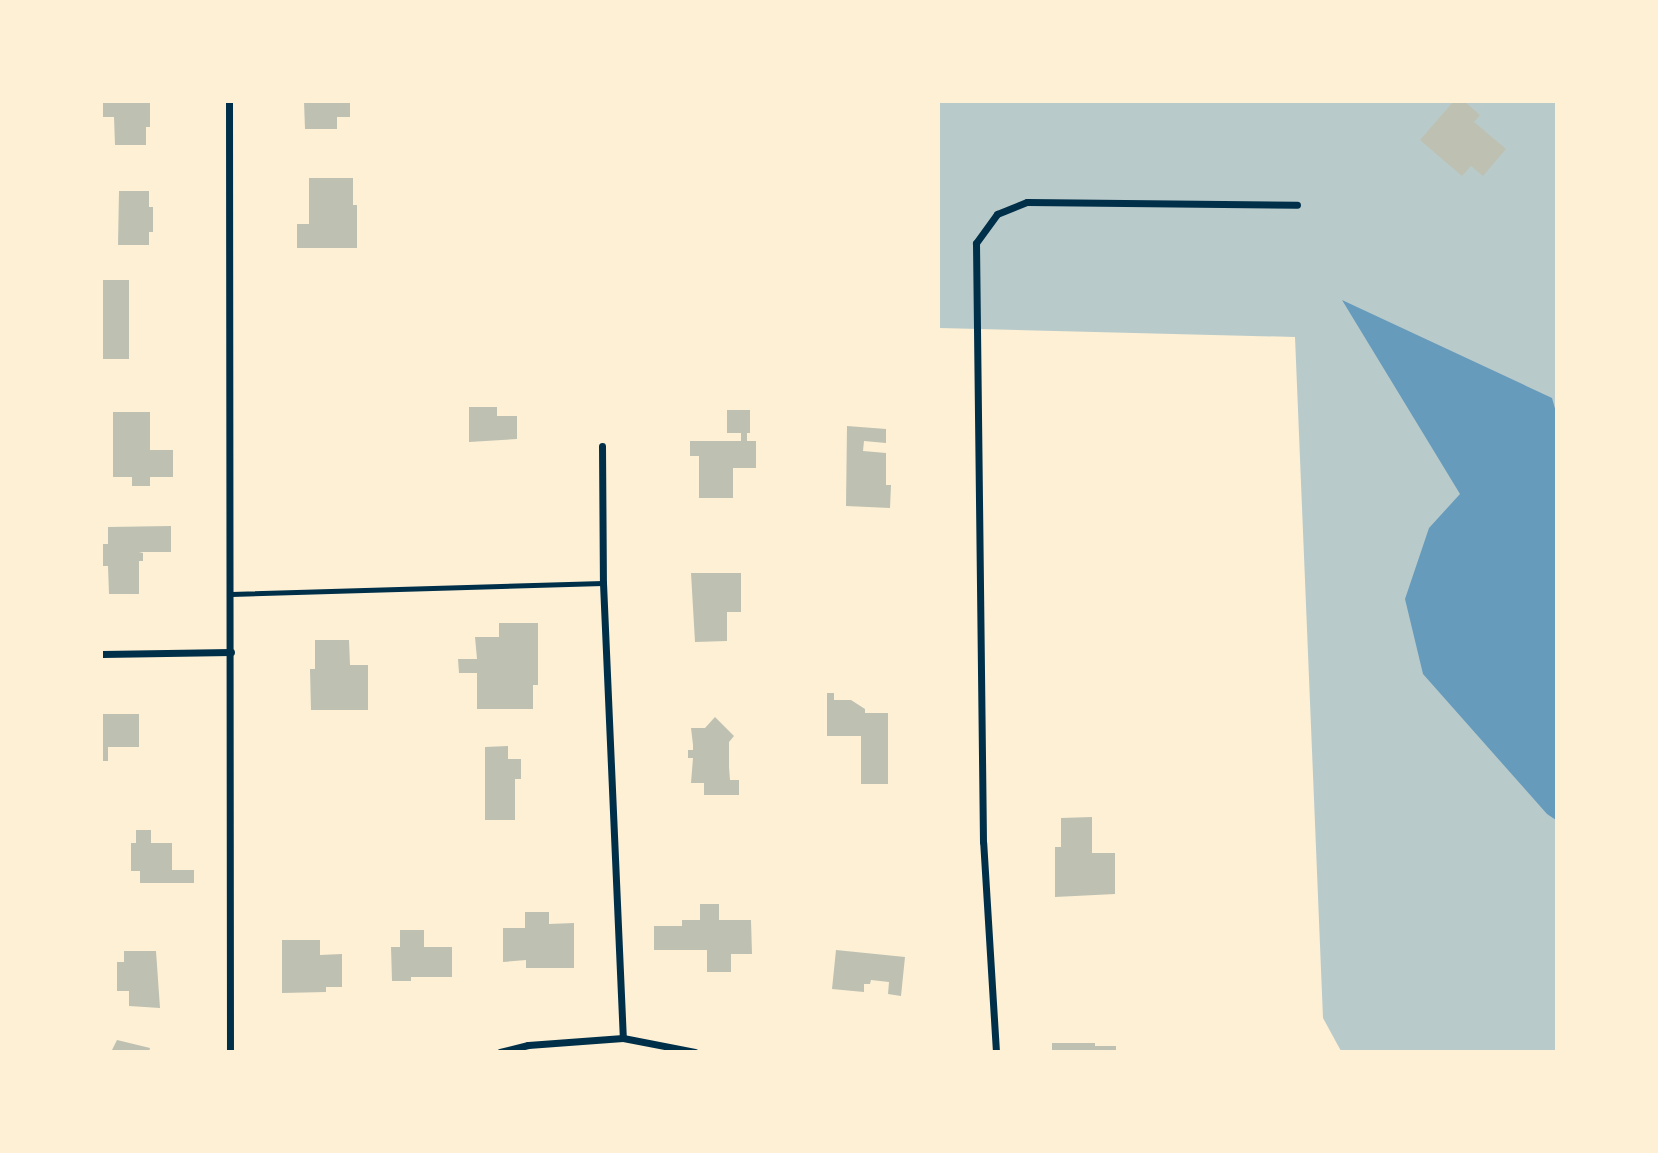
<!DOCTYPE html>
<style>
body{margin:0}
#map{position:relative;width:1658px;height:1153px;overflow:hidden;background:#fdf0d5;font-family:"Fira Sans",sans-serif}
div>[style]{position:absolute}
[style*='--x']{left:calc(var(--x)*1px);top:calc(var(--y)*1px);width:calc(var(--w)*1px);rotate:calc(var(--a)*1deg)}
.green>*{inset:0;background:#b9caca}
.water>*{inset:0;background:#669bbc}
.building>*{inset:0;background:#bec0b2;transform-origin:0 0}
.service>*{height:5px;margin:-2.5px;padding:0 2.5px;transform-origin:2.5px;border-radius:2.5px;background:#003049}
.minor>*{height:7px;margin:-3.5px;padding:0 3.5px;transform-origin:3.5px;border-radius:3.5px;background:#003049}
span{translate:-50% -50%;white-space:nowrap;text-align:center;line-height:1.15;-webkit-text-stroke:5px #fdf0d5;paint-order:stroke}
.frame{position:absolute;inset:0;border:103px solid #fdf0d5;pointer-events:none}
</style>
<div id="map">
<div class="green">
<i style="clip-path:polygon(940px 102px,1556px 102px,1556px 1051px,1341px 1051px,1323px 1018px,1295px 337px,940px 328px)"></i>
</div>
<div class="water">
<i style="clip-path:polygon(1342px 300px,1552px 398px,1556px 412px,1556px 820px,1547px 814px,1423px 674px,1405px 599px,1429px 528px,1460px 494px)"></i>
</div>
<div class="building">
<i style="clip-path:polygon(102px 102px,150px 102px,150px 127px,146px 127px,146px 145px,115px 145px,114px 117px,102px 117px)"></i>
<i style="clip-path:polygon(304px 102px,350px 102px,350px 117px,337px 117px,337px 129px,305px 129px)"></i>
<i style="clip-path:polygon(1453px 102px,1465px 102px,1480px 115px,1474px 122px,1506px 149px,1483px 176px,1471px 166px,1462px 176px,1420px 140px)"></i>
<i style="clip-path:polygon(309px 178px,353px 178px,353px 205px,357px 205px,357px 248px,297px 248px,297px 224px,309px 224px)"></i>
<i style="clip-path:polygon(119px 191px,149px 191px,149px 207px,153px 207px,153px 232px,149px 232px,149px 245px,118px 245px)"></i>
<i style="left:102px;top:280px;width:27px;height:79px"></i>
<i style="clip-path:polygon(469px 407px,497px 407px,497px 416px,517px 416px,517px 439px,469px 442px)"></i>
<i style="clip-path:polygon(727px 410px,750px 410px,750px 433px,747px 433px,747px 441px,756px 441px,756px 468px,733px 468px,733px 498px,699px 498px,699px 456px,690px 456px,690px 441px,741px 441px,741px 433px,727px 433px)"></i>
<i style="clip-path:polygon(113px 412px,150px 412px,150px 450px,173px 450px,173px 477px,150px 477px,150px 486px,132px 486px,132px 477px,113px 477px)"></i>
<i style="clip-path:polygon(847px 426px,886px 429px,886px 443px,864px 441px,863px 451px,886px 453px,886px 485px,891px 485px,890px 508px,846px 506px)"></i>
<i style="clip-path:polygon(171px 526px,171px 552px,139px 552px,143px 553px,143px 561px,139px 561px,139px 594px,109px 594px,108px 566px,102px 566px,102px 544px,108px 544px,108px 527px)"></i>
<i style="clip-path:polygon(691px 573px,741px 573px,741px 612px,727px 612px,727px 641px,695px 642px)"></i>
<i style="clip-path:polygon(499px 623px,538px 623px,538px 685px,533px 685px,533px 709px,477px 709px,477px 673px,459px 673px,458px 659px,477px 659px,475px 637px,499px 637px)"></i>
<i style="clip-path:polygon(315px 640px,349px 640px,350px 665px,368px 665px,368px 710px,311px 710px,310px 669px,315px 669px)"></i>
<i style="clip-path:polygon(827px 693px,834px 693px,834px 700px,851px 700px,865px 709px,865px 713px,888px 713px,888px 784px,861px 784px,861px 736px,827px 736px)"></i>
<i style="clip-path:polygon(102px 714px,139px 714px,139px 747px,108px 747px,108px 761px,102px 761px)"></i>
<i style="clip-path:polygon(715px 717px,734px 736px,729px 742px,729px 767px,730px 780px,739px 780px,739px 795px,704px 795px,704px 783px,691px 783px,693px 758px,688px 758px,688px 750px,693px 750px,693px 745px,691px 728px,705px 728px)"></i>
<i style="clip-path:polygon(508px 746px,508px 759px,521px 759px,521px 779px,515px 779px,515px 820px,485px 820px,485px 747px)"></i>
<i style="clip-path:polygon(1092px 817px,1092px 853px,1115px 853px,1115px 894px,1055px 897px,1055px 847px,1061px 847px,1061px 818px)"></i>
<i style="clip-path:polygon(136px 830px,151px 830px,151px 843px,172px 843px,172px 870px,194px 870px,194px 883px,140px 883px,140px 871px,131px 871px,131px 843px,136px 843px)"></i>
<i style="clip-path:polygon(700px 904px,719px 904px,719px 920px,751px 920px,752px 954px,731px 954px,731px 972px,707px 972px,707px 950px,654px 950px,654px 926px,682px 926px,682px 920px,700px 920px)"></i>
<i style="clip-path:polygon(525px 912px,549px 912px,549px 924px,574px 923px,574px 968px,526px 968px,526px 960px,503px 962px,503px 928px,525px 928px)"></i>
<i style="clip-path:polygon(400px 930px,424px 930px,424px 947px,452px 947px,452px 977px,411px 977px,411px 981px,392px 981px,391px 947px,400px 947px)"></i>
<i style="clip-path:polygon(282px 940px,320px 940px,320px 955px,342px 954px,342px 987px,326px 987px,326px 992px,282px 993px)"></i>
<i style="clip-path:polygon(836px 950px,905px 957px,901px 996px,888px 994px,889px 982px,871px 980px,870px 984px,864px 984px,864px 992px,832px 989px)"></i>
<i style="clip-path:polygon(124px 951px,156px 951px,160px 1008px,129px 1006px,129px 991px,117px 991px,117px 962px,124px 962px)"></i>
<i style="clip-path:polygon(117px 1040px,150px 1048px,149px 1052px,111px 1052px)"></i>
<i style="clip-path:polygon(1052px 1043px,1095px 1043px,1095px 1046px,1116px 1046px,1116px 1052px,1052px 1052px)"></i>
</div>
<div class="service">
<i style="--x:231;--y:594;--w:372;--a:-1.7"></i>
</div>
<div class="minor">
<i style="--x:229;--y:102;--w:950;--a:89.94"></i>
<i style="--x:602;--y:446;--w:137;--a:89.6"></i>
<i style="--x:603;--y:583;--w:455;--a:87.5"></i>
<i style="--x:102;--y:654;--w:129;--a:-0.9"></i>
<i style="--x:500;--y:1052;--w:29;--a:-14"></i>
<i style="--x:528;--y:1045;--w:95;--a:-4.2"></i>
<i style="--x:623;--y:1038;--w:73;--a:11"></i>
<i style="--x:996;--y:1052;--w:210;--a:-93.5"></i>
<i style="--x:983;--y:842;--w:599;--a:-90.67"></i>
<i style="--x:976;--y:243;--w:36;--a:-54"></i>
<i style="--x:997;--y:214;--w:32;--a:-22"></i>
<i style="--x:1027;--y:202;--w:270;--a:0.6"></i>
</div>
<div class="frame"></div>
</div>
